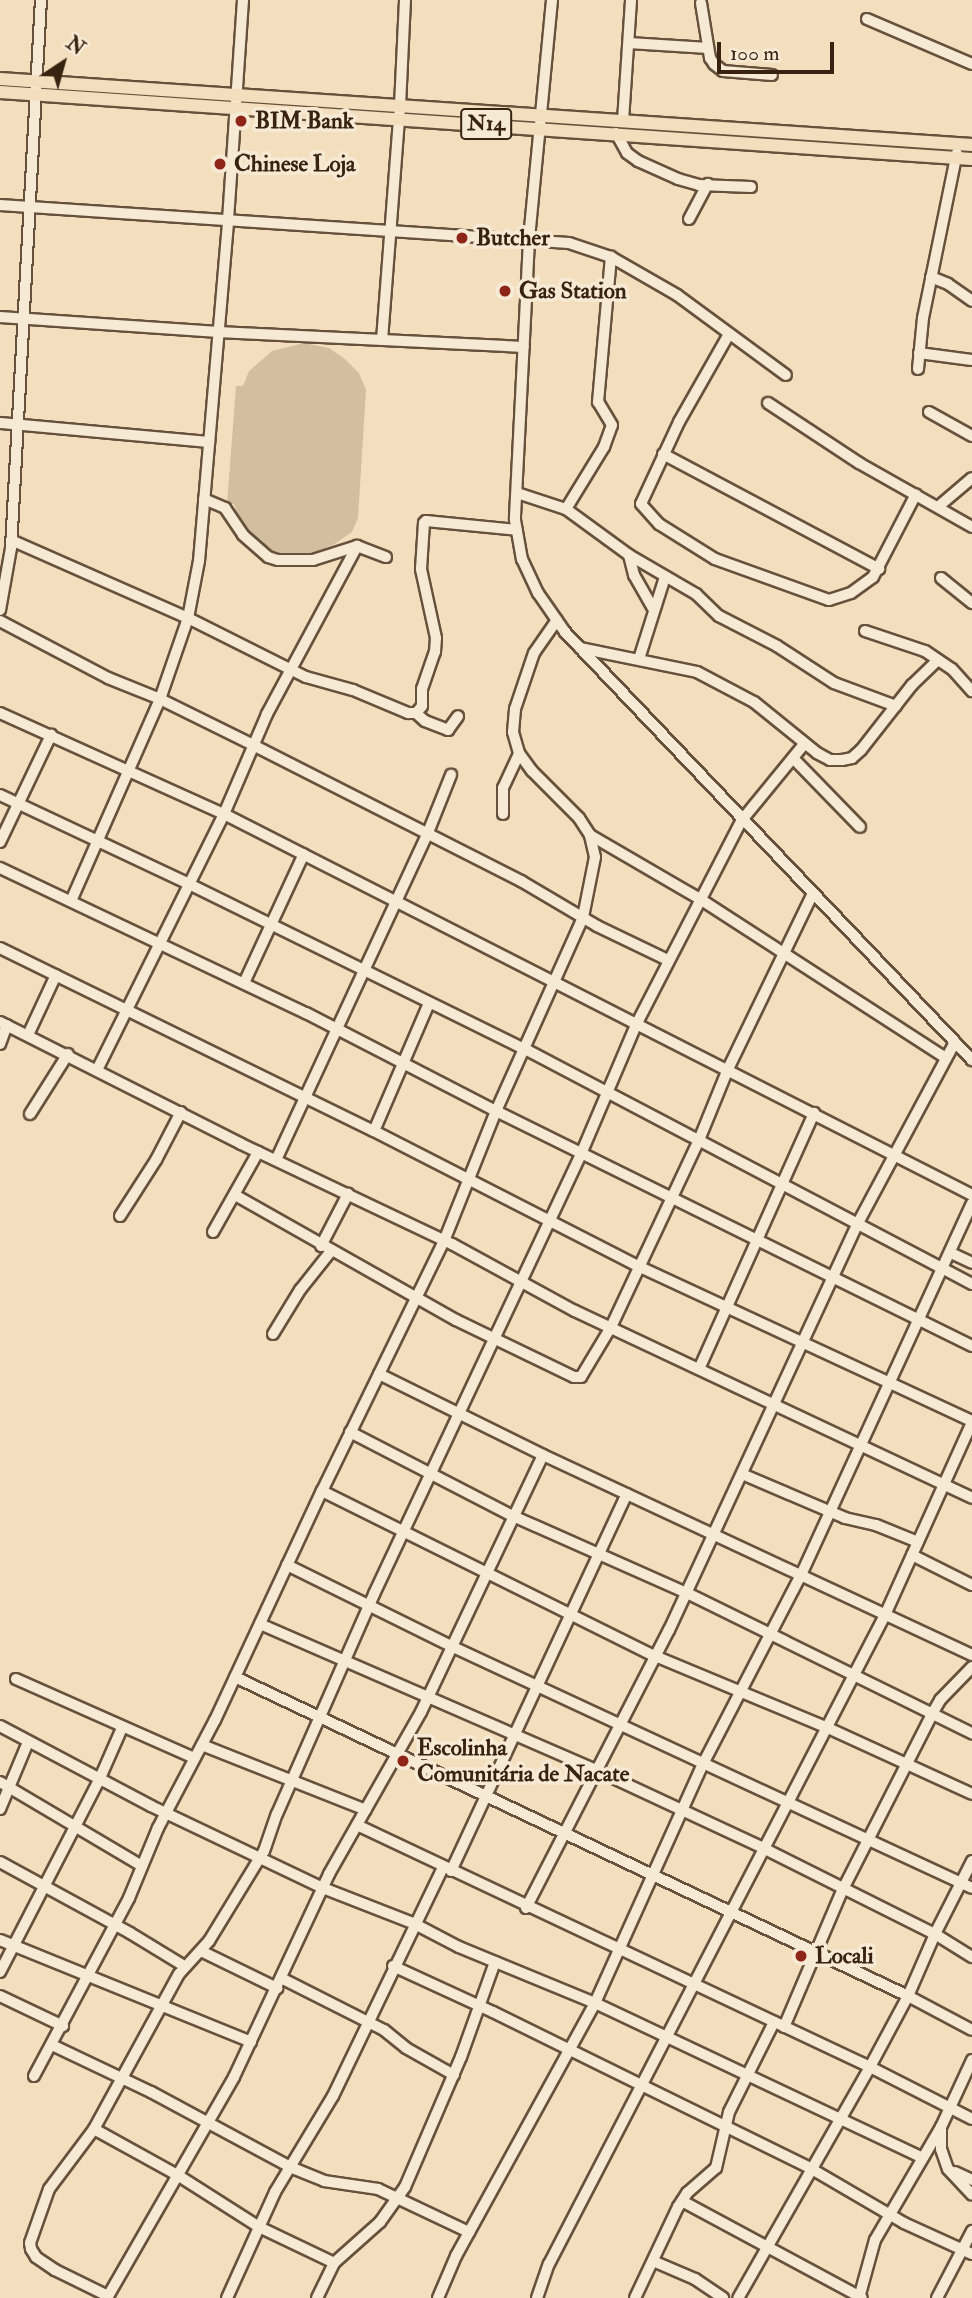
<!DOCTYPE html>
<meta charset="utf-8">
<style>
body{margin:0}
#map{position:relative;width:972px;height:2298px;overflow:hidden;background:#f3dfbe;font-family:"IM FELL Double Pica",serif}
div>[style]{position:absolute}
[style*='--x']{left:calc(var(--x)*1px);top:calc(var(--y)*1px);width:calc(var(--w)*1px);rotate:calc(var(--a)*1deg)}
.green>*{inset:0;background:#d3bfa0}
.roads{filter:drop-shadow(2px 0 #67513c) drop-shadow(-2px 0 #67513c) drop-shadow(0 2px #67513c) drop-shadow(0 -2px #67513c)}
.minor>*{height:10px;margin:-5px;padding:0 5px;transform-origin:5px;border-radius:5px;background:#f7ead5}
.major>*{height:12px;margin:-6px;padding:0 6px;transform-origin:6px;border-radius:6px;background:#f3dfbe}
.dots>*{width:19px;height:19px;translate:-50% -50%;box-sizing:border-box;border:4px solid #f7ead5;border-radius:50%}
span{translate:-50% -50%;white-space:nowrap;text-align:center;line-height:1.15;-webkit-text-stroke:7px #f7ead5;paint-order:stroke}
.shield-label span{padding:2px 5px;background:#f7ead5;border:2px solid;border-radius:5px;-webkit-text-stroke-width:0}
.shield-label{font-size:21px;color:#382210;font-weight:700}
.poi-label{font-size:23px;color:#382210;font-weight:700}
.left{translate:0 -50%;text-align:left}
.north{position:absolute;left:28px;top:28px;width:70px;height:70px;-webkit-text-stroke:5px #f7ead5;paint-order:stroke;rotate:36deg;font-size:19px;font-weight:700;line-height:28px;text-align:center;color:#382210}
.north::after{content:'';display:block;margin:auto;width:24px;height:32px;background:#382210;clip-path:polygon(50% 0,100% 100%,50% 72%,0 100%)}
.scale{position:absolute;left:717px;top:42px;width:117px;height:32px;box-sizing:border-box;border:4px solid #382210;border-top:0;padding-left:9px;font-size:21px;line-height:24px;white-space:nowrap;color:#382210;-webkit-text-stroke:5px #f7ead5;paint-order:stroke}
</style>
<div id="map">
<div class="green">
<i style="clip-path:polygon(304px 343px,329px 348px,345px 359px,359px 373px,366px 390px,358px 518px,352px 532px,333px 545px,303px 557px,282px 555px,264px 547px,240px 520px,234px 504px,227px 504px,236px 386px,243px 386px,249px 371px,272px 351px)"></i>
</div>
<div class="roads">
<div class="minor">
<i style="--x:552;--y:0;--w:241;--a:95.5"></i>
<i style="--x:529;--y:240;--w:280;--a:92.9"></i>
<i style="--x:515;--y:520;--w:40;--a:80"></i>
<i style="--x:522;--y:559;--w:38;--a:65"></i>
<i style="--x:538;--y:593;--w:47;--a:55.3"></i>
<i style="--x:565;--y:632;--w:591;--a:46.44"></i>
<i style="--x:701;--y:3;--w:56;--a:80.7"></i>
<i style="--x:710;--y:58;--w:7;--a:56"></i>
<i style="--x:714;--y:64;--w:11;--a:38"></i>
<i style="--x:723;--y:71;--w:49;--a:4.7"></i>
<i style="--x:867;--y:19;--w:114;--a:23.2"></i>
<i style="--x:629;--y:43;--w:79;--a:3.6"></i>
<i style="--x:623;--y:121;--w:121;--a:-86.2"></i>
<i style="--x:616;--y:133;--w:23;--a:61"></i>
<i style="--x:627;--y:153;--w:14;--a:36"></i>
<i style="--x:638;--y:161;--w:44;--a:24.2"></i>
<i style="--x:678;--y:179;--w:22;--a:16"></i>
<i style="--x:699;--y:185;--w:52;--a:2.2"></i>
<i style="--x:0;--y:205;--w:570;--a:3.82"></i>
<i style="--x:569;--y:243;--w:44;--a:18.4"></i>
<i style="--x:611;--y:257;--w:76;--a:29.9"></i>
<i style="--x:677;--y:295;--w:135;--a:36.3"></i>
<i style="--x:689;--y:219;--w:40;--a:-62"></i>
<i style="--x:931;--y:277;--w:18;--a:22"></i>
<i style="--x:948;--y:284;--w:29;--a:35"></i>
<i style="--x:0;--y:317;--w:219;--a:3.9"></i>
<i style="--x:218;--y:332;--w:306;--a:2.8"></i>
<i style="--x:729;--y:334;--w:101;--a:119.6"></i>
<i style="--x:679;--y:422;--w:90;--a:114.9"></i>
<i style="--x:641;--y:504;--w:27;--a:48"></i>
<i style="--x:659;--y:524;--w:66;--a:32"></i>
<i style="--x:715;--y:559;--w:121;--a:19.8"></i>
<i style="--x:829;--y:600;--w:23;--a:-18"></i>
<i style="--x:851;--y:593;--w:27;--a:-36"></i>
<i style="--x:873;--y:577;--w:93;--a:-62.6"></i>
<i style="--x:382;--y:340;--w:235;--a:-85.6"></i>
<i style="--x:400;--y:106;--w:106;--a:-87.3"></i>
<i style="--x:919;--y:353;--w:53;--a:7.5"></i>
<i style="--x:918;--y:369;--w:51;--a:-84.4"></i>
<i style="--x:923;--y:318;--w:168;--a:-78.4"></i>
<i style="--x:768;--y:403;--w:109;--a:33.4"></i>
<i style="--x:859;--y:463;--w:130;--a:29.5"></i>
<i style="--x:929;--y:412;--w:49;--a:29.2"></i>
<i style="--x:0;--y:423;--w:210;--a:5.2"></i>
<i style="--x:663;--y:454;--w:245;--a:28"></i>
<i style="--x:517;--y:493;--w:52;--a:18.1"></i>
<i style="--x:566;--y:509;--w:78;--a:36.1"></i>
<i style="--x:629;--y:555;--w:78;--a:30.2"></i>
<i style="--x:696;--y:594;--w:32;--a:44"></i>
<i style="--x:719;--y:616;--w:65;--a:27.3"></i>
<i style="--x:777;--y:646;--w:68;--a:33"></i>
<i style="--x:834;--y:683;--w:66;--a:20.4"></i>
<i style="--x:204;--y:499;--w:23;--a:23"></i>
<i style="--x:225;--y:508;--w:32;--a:56"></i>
<i style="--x:243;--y:535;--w:33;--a:41"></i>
<i style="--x:268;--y:557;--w:10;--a:17"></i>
<i style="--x:278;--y:560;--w:35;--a:0"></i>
<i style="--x:313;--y:560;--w:46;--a:-17.7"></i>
<i style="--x:357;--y:546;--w:31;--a:21"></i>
<i style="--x:939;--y:506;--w:43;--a:-40.3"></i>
<i style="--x:566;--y:509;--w:73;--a:-58.5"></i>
<i style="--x:604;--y:447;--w:23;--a:-70"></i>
<i style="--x:612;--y:425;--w:27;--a:-121"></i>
<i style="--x:598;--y:402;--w:146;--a:-84.9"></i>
<i style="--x:11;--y:540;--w:193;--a:23.8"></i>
<i style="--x:188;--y:618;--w:132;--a:26.6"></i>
<i style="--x:306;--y:677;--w:49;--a:15.5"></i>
<i style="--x:353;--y:690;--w:60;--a:22.7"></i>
<i style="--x:408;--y:713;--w:8;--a:0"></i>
<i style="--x:416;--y:713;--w:12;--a:42"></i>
<i style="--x:425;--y:721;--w:25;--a:21"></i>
<i style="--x:448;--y:730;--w:17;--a:-54"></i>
<i style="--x:629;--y:555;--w:21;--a:76"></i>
<i style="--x:634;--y:575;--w:40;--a:60.3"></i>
<i style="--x:941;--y:578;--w:40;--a:39"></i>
<i style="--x:0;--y:610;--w:63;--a:-79.9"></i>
<i style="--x:11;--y:548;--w:549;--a:-86.87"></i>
<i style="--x:0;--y:621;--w:122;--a:27.8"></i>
<i style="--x:108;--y:678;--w:56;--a:22"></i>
<i style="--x:160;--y:699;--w:104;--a:26.3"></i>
<i style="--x:253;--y:745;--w:301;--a:26.9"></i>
<i style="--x:521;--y:881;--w:88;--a:30.6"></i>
<i style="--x:597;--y:926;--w:79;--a:25.6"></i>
<i style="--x:865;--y:631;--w:63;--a:18.4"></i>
<i style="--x:925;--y:651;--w:32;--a:34"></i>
<i style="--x:952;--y:669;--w:30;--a:48"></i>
<i style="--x:580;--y:648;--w:119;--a:11.6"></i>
<i style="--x:697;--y:672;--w:64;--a:27.8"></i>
<i style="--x:754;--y:702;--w:81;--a:39"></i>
<i style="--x:817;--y:753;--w:15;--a:28"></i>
<i style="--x:830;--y:760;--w:12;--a:0"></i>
<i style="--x:842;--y:760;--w:10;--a:-11"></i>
<i style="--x:852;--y:758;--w:12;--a:-42"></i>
<i style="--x:861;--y:750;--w:83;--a:-51.9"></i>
<i style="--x:912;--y:685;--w:36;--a:-44"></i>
<i style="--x:639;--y:659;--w:86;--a:-72.4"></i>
<i style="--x:0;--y:713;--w:246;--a:24.3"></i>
<i style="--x:224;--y:814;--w:839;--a:26.99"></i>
<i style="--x:416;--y:713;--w:9;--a:-49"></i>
<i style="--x:422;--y:706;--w:17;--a:-90"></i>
<i style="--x:422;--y:689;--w:39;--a:-71"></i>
<i style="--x:435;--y:652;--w:14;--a:-86"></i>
<i style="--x:436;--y:638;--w:71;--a:-102.3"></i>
<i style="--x:421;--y:569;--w:46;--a:-86.3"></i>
<i style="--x:424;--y:523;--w:3;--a:-45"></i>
<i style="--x:426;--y:521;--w:91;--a:5.6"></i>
<i style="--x:793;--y:758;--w:96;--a:45.8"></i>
<i style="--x:0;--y:795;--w:207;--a:25.2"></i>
<i style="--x:187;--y:883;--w:377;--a:26.2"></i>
<i style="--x:525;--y:1049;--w:505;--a:27.73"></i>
<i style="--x:503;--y:814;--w:26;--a:-90"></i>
<i style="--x:503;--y:788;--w:38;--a:-65"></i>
<i style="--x:590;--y:835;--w:127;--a:30.2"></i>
<i style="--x:700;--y:899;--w:293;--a:32.9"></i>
<i style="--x:0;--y:842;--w:119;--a:-64.5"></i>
<i style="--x:0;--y:868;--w:339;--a:25.4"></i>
<i style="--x:306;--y:1013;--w:214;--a:27.3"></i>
<i style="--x:496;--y:1111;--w:531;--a:26.28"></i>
<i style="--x:71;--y:901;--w:221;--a:-66.2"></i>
<i style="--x:160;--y:699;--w:86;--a:-70.9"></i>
<i style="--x:188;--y:618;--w:58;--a:-79.1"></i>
<i style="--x:199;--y:561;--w:342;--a:-85.1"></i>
<i style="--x:228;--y:220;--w:221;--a:-86.1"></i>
<i style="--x:0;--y:948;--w:416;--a:26.1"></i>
<i style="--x:374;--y:1131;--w:299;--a:27.1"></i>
<i style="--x:640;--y:1267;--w:366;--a:24.9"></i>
<i style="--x:244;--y:983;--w:142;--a:-65.1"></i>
<i style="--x:0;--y:1022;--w:270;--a:26.8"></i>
<i style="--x:241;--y:1144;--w:233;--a:25.4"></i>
<i style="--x:452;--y:1244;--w:140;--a:28.6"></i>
<i style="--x:575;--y:1311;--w:439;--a:25.2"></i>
<i style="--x:28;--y:1035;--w:66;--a:-65"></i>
<i style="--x:0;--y:1044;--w:20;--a:-70"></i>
<i style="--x:97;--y:1070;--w:286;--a:-63.6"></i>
<i style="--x:224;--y:814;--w:109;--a:-66.7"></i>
<i style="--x:267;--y:714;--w:191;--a:-61.8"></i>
<i style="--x:30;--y:1114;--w:71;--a:-57.7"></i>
<i style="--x:374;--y:1131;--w:139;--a:-66.7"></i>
<i style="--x:276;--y:1160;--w:358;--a:-65.1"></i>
<i style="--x:427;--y:835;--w:65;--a:-68.2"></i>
<i style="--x:235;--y:1195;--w:254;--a:29.5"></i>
<i style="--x:456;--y:1320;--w:131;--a:25.8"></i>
<i style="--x:574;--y:1377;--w:7;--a:0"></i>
<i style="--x:581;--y:1377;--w:58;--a:-59"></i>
<i style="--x:611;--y:1327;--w:207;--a:-64.8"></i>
<i style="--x:699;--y:1140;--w:77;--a:-67.8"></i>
<i style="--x:728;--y:1069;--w:195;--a:-64.2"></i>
<i style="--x:120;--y:1216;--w:67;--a:-57.3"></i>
<i style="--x:156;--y:1160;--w:54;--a:-62.5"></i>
<i style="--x:213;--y:1232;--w:92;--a:-60.6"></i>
<i style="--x:321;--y:1246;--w:59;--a:-62.6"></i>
<i style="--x:951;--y:1253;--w:23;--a:25"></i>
<i style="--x:273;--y:1334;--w:52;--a:-58.5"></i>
<i style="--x:300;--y:1290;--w:50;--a:-51.5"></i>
<i style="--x:699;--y:1369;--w:281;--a:-65.8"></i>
<i style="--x:379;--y:1374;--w:183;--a:26.3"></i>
<i style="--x:543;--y:1455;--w:473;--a:25"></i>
<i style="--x:350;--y:1432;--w:183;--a:27.3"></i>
<i style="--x:513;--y:1516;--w:190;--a:23.9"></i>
<i style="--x:687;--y:1593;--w:318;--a:26.2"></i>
<i style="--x:742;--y:1474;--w:112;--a:23.1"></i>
<i style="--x:845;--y:1518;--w:32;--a:13"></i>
<i style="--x:876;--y:1525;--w:45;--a:22"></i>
<i style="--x:322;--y:1491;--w:372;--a:26.4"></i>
<i style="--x:655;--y:1656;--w:187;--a:22.6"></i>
<i style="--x:828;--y:1728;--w:158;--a:24.6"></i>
<i style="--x:912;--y:1555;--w:67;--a:26.6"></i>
<i style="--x:287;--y:1565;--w:183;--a:26.3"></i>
<i style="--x:451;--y:1646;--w:574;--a:24.91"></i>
<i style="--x:260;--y:1624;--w:366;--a:23.5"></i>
<i style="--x:596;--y:1770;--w:184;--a:25"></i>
<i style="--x:763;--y:1848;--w:192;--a:26.6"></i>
<i style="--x:935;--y:1934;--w:68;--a:113.5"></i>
<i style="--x:908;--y:1996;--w:81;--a:118.2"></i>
<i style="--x:870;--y:2067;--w:266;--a:119.7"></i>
<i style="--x:235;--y:1677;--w:745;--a:25.36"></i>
<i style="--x:908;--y:1996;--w:72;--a:28"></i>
<i style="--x:16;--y:1679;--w:195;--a:23.9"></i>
<i style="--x:0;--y:1726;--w:171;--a:27.9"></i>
<i style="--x:151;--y:1806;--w:191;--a:25.5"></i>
<i style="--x:323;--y:1888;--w:97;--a:21.3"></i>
<i style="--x:413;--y:1923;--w:52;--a:27.6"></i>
<i style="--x:459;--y:1947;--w:147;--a:22.4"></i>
<i style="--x:595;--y:2003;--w:361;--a:25.3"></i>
<i style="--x:202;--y:1745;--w:176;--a:21.6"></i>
<i style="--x:0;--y:1782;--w:165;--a:30.6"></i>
<i style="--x:0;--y:1809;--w:73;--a:-67.3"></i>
<i style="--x:357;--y:1825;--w:567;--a:25.25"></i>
<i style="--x:870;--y:2067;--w:114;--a:27"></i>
<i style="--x:972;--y:1861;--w:82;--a:116.9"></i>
<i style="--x:935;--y:1934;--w:44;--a:31.9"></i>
<i style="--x:0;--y:1862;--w:148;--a:28.6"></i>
<i style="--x:130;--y:1933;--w:63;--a:31.4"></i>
<i style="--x:451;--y:1871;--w:416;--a:-65"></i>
<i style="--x:526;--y:1908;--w:313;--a:-62.8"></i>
<i style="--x:669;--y:1630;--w:449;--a:-65.1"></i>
<i style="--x:858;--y:1223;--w:205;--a:-61.8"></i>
<i style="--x:0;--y:1940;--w:271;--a:22.1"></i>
<i style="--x:201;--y:1951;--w:85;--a:26"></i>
<i style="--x:393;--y:1966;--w:110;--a:24.7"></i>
<i style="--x:493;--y:2012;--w:353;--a:26.2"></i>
<i style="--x:810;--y:2168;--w:109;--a:30.3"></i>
<i style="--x:904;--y:2223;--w:75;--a:24.5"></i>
<i style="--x:0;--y:1972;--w:218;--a:-62.7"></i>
<i style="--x:100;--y:1778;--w:55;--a:-66.3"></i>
<i style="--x:281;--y:1978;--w:115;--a:26.8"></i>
<i style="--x:384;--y:2030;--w:28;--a:39"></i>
<i style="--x:406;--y:2048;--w:55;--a:29.4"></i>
<i style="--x:0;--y:1996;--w:70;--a:25.5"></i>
<i style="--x:784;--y:2027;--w:150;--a:-66.9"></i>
<i style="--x:843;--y:1889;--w:196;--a:-63"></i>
<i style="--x:932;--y:1714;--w:16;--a:-60"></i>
<i style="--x:940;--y:1700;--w:46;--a:-45.9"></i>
<i style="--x:52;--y:2045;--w:110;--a:25.4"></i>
<i style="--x:151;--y:2092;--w:158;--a:28.3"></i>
<i style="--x:290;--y:2167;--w:37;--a:22"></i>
<i style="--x:324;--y:2181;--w:55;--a:8.4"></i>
<i style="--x:378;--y:2189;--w:101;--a:25.3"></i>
<i style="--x:972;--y:2060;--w:74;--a:114.8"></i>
<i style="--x:941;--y:2127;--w:22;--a:90"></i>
<i style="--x:941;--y:2149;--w:21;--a:71"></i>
<i style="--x:948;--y:2169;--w:35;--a:47"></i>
<i style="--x:34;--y:2076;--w:202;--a:-61.9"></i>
<i style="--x:129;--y:1898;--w:76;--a:-67.5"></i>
<i style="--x:158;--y:1828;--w:122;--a:-62.2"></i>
<i style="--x:215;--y:1720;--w:253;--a:-65"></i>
<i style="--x:322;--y:1491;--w:278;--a:-64"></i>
<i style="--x:444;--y:1241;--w:140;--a:-68.2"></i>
<i style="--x:496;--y:1111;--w:213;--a:-65.8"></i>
<i style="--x:583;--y:917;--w:61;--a:-78.7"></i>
<i style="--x:595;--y:857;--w:23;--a:-103"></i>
<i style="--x:590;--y:835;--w:20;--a:-123"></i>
<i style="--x:579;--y:818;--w:66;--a:-135"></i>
<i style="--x:532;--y:771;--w:22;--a:-126"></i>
<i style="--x:519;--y:753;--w:22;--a:-106"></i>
<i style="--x:513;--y:732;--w:23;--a:-85"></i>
<i style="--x:515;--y:709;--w:59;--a:-71.3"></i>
<i style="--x:534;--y:653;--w:40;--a:-55.1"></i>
<i style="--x:94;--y:2129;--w:97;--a:28.9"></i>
<i style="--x:179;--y:2176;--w:95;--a:32.5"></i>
<i style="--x:259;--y:2227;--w:83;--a:25.6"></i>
<i style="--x:955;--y:2172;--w:19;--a:25"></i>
<i style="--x:682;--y:2201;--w:204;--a:28.3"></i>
<i style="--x:653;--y:2261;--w:46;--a:23.2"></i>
<i style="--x:695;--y:2279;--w:34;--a:34"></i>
<i style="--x:108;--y:2296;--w:59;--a:-153.9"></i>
<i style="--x:55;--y:2270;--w:23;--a:-146"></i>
<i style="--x:36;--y:2257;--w:9;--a:-122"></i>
<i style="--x:31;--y:2249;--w:6;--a:-99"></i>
<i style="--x:30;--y:2243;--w:57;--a:-70.6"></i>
<i style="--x:49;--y:2189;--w:75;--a:-53.1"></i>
<i style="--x:94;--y:2129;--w:177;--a:-61.3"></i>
<i style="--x:179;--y:1974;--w:45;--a:-47.7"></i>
<i style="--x:209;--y:1941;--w:105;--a:-58.6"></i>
<i style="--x:264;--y:1851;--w:39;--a:-71"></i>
<i style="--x:277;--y:1814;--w:240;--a:-66.2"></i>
<i style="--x:374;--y:1594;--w:486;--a:-64.8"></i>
<i style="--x:581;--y:1154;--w:142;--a:-66.9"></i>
<i style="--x:637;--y:1023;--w:229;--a:-62.7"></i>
<i style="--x:742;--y:820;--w:99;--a:-50.7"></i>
<i style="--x:107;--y:2298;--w:255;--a:-60.1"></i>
<i style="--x:234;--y:2077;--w:224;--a:-64.9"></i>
<i style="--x:329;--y:1874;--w:186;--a:-60.4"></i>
<i style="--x:421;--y:1712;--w:284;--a:-64.6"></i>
<i style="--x:227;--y:2298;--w:116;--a:-65.6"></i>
<i style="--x:275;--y:2192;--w:112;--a:-58.9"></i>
<i style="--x:333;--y:2096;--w:254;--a:-64.3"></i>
<i style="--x:317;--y:2298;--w:39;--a:-64"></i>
<i style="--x:334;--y:2263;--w:62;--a:-41.7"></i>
<i style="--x:380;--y:2222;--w:43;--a:-54.5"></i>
<i style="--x:405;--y:2187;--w:142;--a:-66.7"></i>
<i style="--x:461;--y:2057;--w:101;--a:-70.3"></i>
<i style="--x:438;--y:2298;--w:46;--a:-66.8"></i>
<i style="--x:456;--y:2256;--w:289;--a:-61.2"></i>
<i style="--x:595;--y:2003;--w:265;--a:-65.7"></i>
<i style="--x:704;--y:1762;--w:211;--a:-62.6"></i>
<i style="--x:801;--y:1575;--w:409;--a:-65.3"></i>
<i style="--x:537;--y:2298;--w:36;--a:-71"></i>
<i style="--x:549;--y:2264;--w:731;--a:-62.63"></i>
<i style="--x:885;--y:1615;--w:212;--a:-65.7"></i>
<i style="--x:635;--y:2298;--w:101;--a:-64.7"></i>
<i style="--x:678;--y:2207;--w:17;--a:-57"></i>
<i style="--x:687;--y:2193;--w:38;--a:-41"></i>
<i style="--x:716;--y:2168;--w:57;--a:-76.9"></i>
<i style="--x:729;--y:2112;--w:101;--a:-63.4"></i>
<i style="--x:859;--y:2298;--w:60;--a:-74.6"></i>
<i style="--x:875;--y:2240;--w:131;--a:-59.7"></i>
<i style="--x:937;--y:2298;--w:76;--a:-62.4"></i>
</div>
<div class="major">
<i style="--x:0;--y:79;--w:974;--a:3.88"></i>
<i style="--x:0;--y:92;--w:974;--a:3.94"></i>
</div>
</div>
<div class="dots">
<i style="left:241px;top:121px;background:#8f2418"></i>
<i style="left:220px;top:164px;background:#8f2418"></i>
<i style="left:462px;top:238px;background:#8f2418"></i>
<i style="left:505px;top:291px;background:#8f2418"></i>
<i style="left:403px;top:1761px;background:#8f2418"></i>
<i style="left:801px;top:1956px;background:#8f2418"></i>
</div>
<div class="shield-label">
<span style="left:486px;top:124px">N14</span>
</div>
<div class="poi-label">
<span class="left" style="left:255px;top:121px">BIM Bank</span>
<span class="left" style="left:234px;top:164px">Chinese Loja</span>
<span class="left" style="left:476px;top:238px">Butcher</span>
<span class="left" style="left:519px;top:291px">Gas Station</span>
<span class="left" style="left:417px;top:1761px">Escolinha<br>Comunitária de Nacate</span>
<span class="left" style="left:815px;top:1956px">Locali</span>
</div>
<div class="north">N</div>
<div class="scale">100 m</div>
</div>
